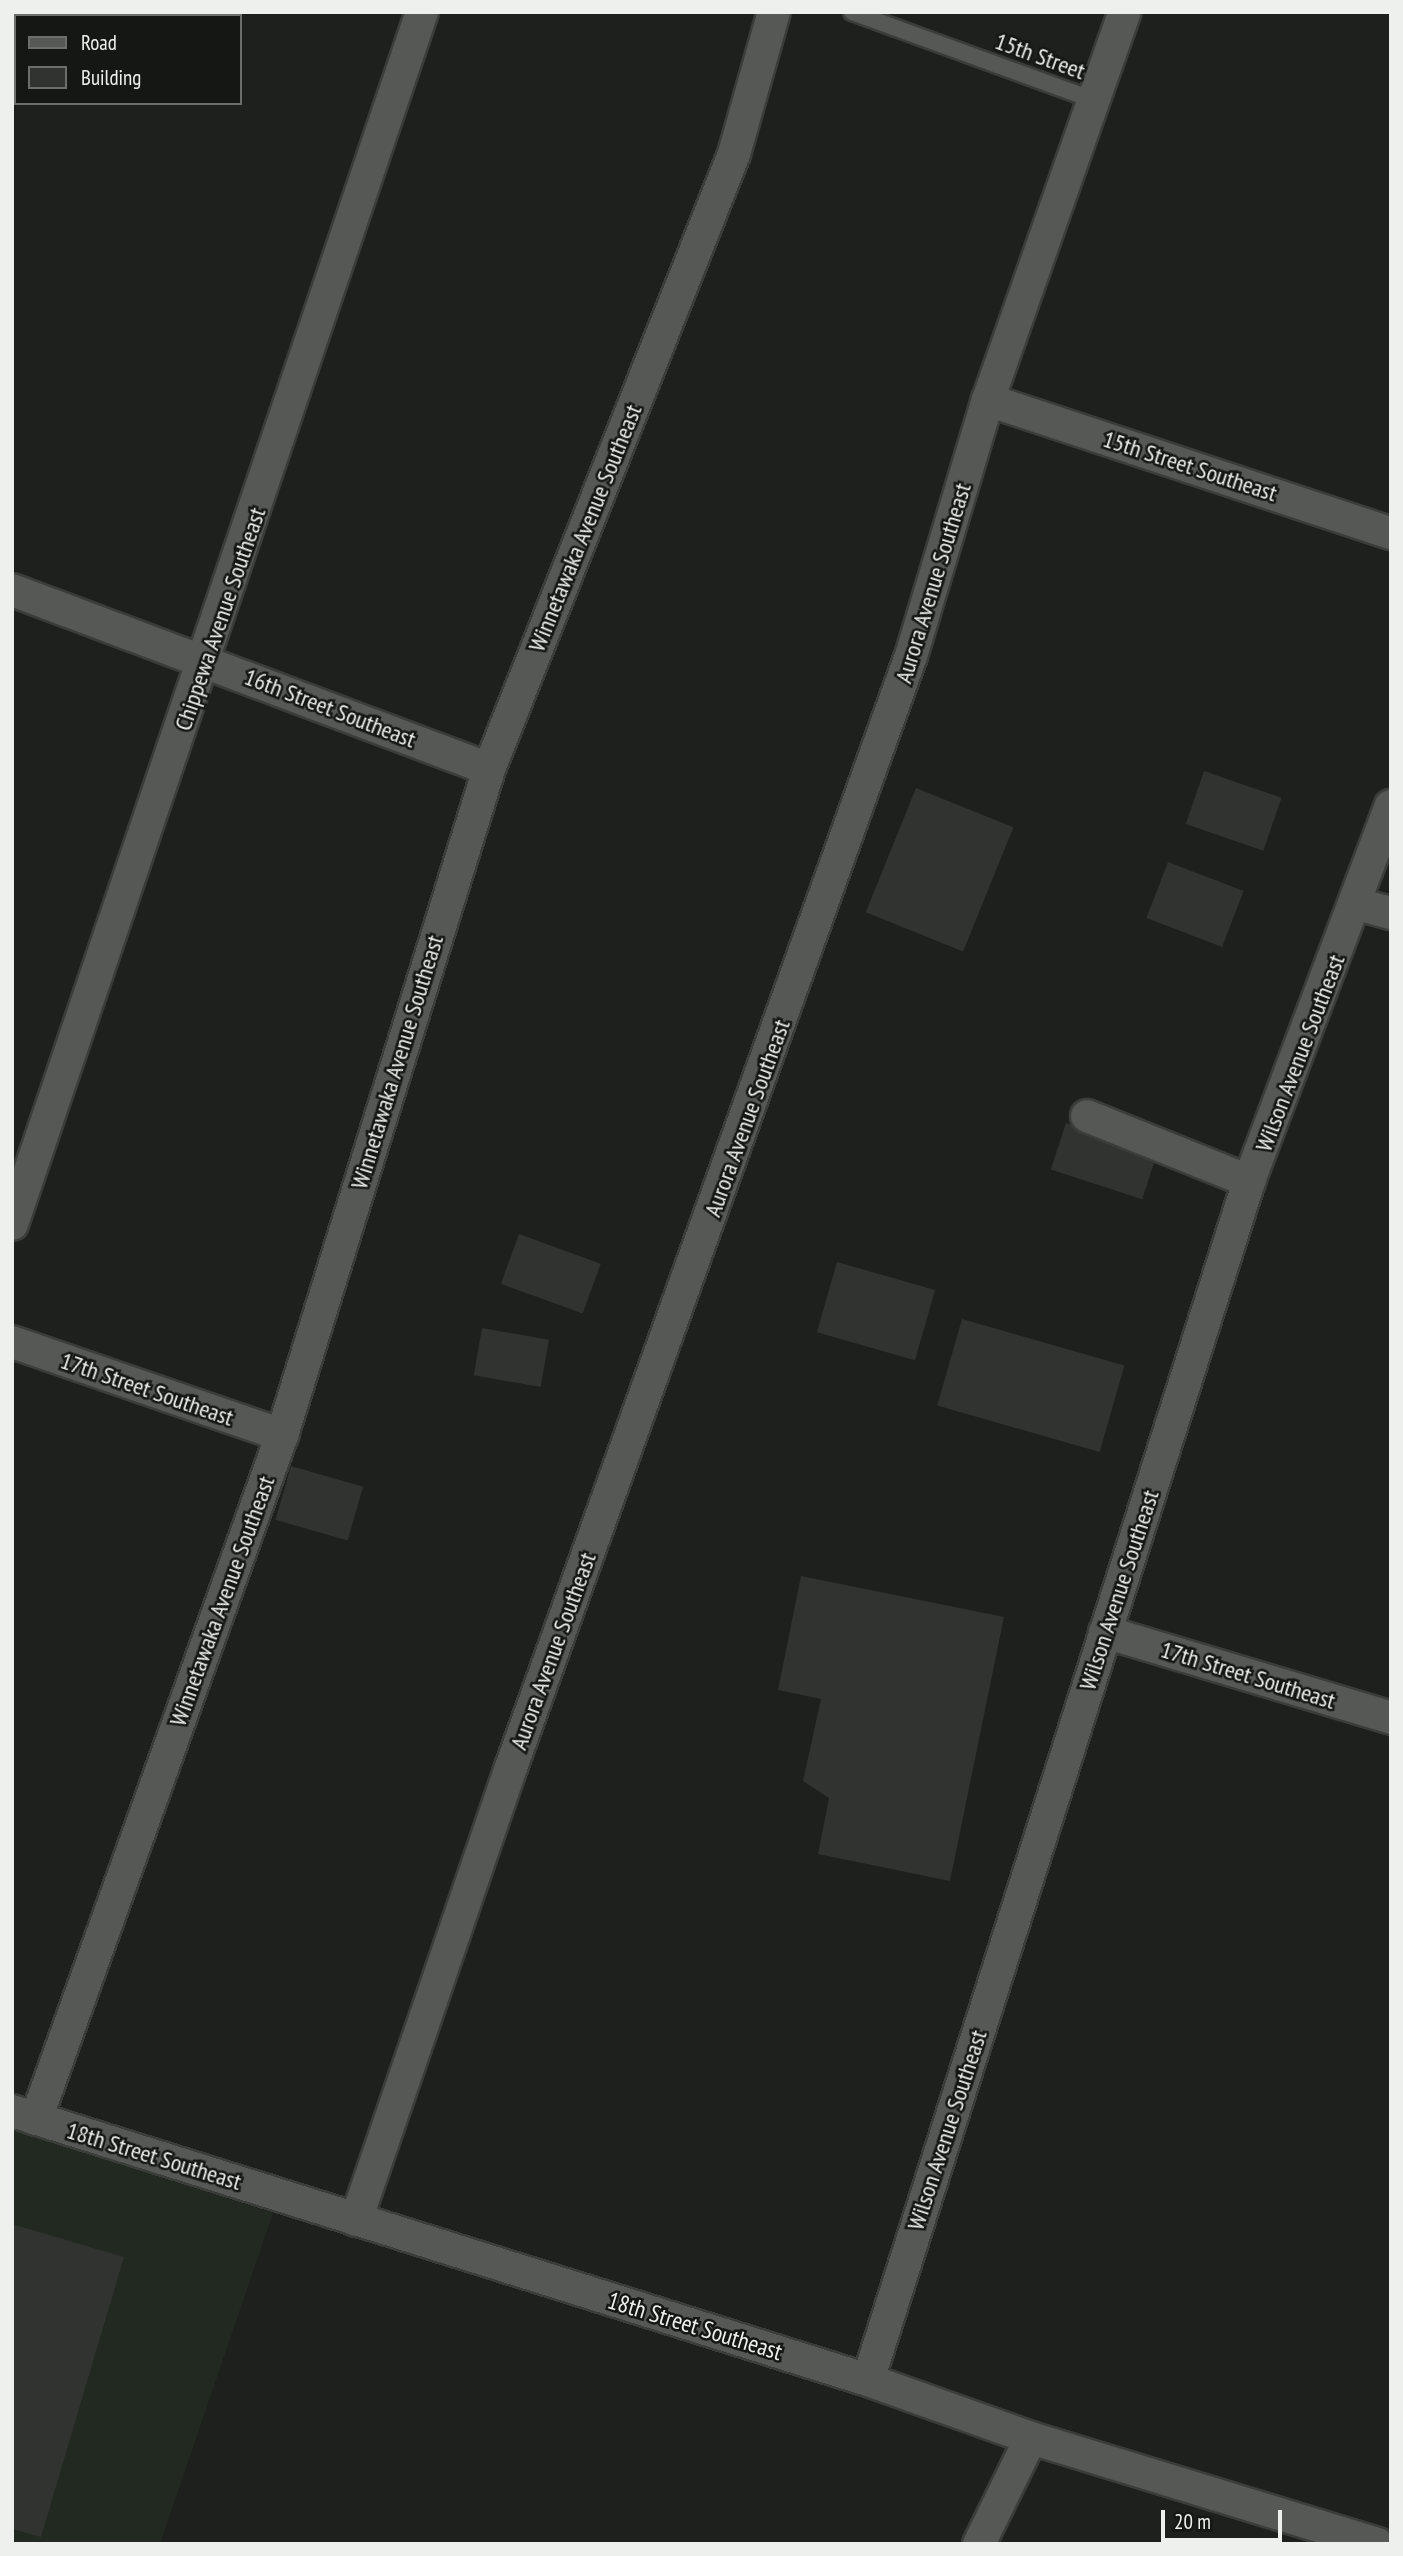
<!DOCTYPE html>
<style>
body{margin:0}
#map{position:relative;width:1403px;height:2556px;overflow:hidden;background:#1d201c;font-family:"PT Sans Narrow",sans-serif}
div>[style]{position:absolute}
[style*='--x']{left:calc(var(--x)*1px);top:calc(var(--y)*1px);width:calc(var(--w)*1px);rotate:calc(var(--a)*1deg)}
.built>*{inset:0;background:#222920}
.building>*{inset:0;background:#30332f;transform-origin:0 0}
.roads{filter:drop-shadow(2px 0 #3a3d3a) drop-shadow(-2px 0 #3a3d3a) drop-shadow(0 2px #3a3d3a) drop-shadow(0 -2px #3a3d3a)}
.lane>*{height:16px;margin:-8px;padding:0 8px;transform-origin:8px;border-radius:8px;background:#555854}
.street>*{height:32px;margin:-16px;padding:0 16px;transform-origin:16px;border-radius:16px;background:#555854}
span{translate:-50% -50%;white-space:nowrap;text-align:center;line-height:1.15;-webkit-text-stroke:5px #141713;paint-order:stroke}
.street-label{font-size:24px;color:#eef0ed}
.frame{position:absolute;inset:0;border:14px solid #eef0ed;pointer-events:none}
.legend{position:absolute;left:14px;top:14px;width:228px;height:91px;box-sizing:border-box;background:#141713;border:2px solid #6b6e6a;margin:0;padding:9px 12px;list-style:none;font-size:21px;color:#eef0ed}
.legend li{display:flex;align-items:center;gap:14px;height:35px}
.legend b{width:35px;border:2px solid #6b6e6a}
.scale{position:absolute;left:1161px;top:2510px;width:121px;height:32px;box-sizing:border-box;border:4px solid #eef0ed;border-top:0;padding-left:9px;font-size:21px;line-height:24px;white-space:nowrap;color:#eef0ed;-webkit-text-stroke:5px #141713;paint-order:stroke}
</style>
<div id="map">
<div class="built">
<i style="clip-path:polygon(12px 2129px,273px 2213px,160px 2544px,12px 2544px)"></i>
</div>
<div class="building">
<i style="left:1204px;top:771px;width:82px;height:56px;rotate:19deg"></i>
<i style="left:916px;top:788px;width:105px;height:134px;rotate:22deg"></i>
<i style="left:1168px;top:862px;width:81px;height:60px;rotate:21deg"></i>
<i style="left:1066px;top:1123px;width:96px;height:49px;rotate:18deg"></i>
<i style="left:519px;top:1234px;width:87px;height:53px;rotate:20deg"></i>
<i style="left:837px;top:1262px;width:102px;height:73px;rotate:16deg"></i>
<i style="left:962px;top:1319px;width:169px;height:90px;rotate:16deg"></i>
<i style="left:482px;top:1328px;width:68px;height:48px;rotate:10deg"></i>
<i style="left:291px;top:1466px;width:75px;height:56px;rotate:16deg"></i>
<i style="clip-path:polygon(801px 1576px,1004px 1617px,950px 1881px,818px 1854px,829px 1798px,803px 1781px,821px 1699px,778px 1690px)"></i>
<i style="clip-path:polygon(12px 2224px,124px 2257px,41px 2537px,12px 2529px)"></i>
</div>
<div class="roads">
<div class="lane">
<i style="--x:852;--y:12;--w:258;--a:20"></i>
</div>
<div class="street">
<i style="--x:988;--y:400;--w:424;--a:18.3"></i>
<i style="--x:12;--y:590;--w:509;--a:20.57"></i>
<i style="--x:1357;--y:904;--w:35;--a:15"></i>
<i style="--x:1087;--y:1116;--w:175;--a:21.9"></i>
<i style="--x:12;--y:1224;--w:1279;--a:-71.31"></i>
<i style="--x:12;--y:1342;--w:286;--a:19"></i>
<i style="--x:1105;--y:1632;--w:299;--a:16.7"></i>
<i style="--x:12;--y:2111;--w:897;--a:17.45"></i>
<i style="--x:868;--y:2380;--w:173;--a:19.6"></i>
<i style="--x:1031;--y:2438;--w:362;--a:17"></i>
<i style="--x:36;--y:2119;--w:727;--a:-70.22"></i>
<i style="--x:282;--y:1435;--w:697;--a:-72.73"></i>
<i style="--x:489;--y:769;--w:662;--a:-68.28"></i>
<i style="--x:734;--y:154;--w:148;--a:-74.3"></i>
<i style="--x:356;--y:2220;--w:472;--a:-71.1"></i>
<i style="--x:509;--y:1773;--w:1187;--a:-70.21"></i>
<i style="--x:911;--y:656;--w:267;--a:-73.3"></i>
<i style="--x:988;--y:400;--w:411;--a:-70.6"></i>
<i style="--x:868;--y:2380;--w:1258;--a:-72.37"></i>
<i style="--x:1249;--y:1181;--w:401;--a:-69.3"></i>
<i style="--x:979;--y:2544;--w:118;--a:-63.9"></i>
</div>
</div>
<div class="street-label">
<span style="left:1040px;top:56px;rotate:20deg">15th Street</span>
<span style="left:1190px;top:466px;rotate:18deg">15th Street Southeast</span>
<span style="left:585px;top:528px;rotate:-68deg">Winnetawaka Avenue Southeast</span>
<span style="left:933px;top:583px;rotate:-73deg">Aurora Avenue Southeast</span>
<span style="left:220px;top:619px;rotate:-71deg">Chippewa Avenue Southeast</span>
<span style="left:330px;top:708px;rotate:21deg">16th Street Southeast</span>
<span style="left:1300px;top:1053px;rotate:-69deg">Wilson Avenue Southeast</span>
<span style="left:397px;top:1062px;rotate:-73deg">Winnetawaka Avenue Southeast</span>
<span style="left:747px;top:1118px;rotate:-70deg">Aurora Avenue Southeast</span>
<span style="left:147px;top:1389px;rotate:19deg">17th Street Southeast</span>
<span style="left:1119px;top:1590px;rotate:-72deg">Wilson Avenue Southeast</span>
<span style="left:222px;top:1601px;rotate:-70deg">Winnetawaka Avenue Southeast</span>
<span style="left:553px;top:1651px;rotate:-70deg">Aurora Avenue Southeast</span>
<span style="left:1248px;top:1675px;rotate:17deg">17th Street Southeast</span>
<span style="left:947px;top:2130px;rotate:-72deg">Wilson Avenue Southeast</span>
<span style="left:154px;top:2156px;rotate:17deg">18th Street Southeast</span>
<span style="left:695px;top:2326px;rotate:17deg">18th Street Southeast</span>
</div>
<div class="frame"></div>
<ul class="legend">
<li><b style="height:9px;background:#555854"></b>Road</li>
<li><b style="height:19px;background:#30332f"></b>Building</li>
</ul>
<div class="scale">20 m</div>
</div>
